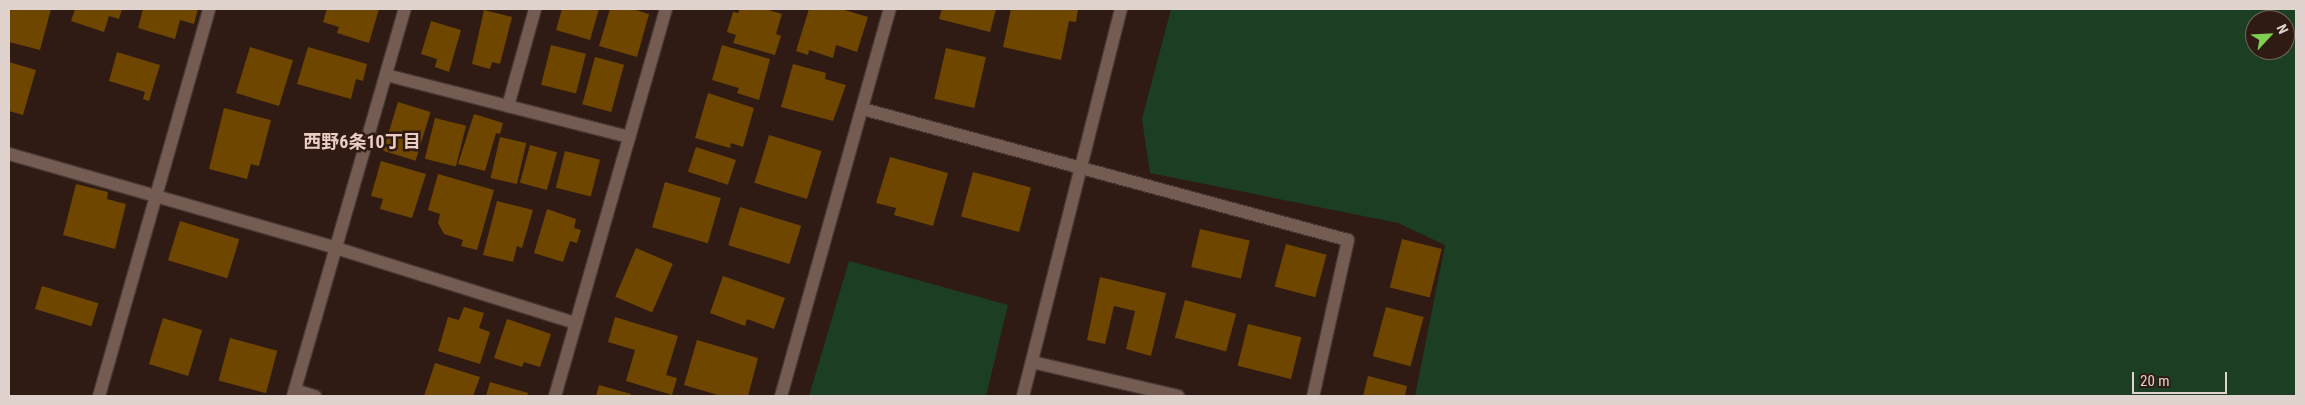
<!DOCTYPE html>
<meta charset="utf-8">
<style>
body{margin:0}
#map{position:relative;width:2305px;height:405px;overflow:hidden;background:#2f1b14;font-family:"Roboto Condensed","Noto Sans JP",sans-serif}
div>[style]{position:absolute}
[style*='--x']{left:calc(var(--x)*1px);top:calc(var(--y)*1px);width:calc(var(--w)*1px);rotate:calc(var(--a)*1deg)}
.green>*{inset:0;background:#1c3e22}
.building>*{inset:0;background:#6e4600;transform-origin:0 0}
.roads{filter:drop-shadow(1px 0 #463633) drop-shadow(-1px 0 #463633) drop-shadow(0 1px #463633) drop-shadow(0 -1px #463633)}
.service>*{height:12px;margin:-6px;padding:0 6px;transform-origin:6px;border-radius:6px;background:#745c53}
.minor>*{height:12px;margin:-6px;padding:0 6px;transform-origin:6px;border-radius:6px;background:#745c53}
span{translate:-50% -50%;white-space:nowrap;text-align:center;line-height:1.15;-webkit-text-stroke:5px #2f1b14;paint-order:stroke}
.neighbourhood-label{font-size:18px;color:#eacec4;font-weight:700}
.frame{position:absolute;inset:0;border:10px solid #e0d2cd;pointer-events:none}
.north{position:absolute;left:2245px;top:10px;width:50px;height:50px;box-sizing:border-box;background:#2f1b14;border:1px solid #76645e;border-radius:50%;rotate:65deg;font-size:14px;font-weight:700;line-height:20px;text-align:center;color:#e0d2cd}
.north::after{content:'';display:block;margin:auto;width:18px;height:22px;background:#7fd052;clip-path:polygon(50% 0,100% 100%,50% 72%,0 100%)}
.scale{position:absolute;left:2132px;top:372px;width:95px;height:22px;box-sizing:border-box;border:2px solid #e0d2cd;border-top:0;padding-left:6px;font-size:15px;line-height:18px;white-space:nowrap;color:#e0d2cd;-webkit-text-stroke:4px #2f1b14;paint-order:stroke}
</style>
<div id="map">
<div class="green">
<i style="clip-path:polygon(evenodd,1171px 9px,2296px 9px,2296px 396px,1415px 396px,1445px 245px,1398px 223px,1150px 173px,1142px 119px,1171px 9px,2255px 20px,2285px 20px,2285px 50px,2255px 50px,2255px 20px)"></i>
<i style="clip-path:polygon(849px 261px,1008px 305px,986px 396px,809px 396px)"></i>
</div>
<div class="building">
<i style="clip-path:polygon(9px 9px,51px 9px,40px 50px,9px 42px)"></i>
<i style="clip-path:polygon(75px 9px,122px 9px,119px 19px,109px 16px,104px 32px,71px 21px)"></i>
<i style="clip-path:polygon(143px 9px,198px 9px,194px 24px,180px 20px,175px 39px,138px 28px)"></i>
<i style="clip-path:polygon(327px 9px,379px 9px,369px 43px,337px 33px,339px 27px,323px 22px)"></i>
<i style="clip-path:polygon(562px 9px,599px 9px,590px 40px,556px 30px)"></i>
<i style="clip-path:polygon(610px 9px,632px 9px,649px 14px,637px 57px,599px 46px)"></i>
<i style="clip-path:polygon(740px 9px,765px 9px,782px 14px,776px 34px,781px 36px,775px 55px,733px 43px,736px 35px,727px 32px,733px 12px,738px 13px)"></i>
<i style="clip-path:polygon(809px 9px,841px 9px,868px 17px,857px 52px,836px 45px,833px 58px,809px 50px,808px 55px,796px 51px)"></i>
<i style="clip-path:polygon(942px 9px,996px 9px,990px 32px,939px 19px)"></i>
<i style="clip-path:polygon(1011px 9px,1078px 9px,1076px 22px,1069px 21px,1061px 60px,1003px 47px)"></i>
<i style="clip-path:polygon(484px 10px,512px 17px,500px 64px,492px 62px,490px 69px,472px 64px)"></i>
<i style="clip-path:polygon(431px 21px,461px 30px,449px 72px,435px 67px,437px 59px,421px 54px)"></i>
<i style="left:551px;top:45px;width:36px;height:41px;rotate:14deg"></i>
<i style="clip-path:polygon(722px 45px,770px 59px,759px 100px,737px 93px,739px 88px,712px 80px)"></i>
<i style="left:250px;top:47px;width:45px;height:48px;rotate:17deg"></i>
<i style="clip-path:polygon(308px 47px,367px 64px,363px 81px,356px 79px,351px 99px,297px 84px)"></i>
<i style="left:946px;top:48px;width:41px;height:52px;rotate:13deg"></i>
<i style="clip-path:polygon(117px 52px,160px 65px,149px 101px,143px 99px,145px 92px,109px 81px)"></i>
<i style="left:595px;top:57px;width:30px;height:49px;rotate:15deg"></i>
<i style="clip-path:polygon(9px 62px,36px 70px,23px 115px,9px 111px)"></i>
<i style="clip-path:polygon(793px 64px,826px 73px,825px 79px,846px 85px,833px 121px,781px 107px)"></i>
<i style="clip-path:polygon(708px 93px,754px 108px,743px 147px,731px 143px,730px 148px,695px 138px)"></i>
<i style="left:398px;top:102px;width:34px;height:51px;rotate:17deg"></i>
<i style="clip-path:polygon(224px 108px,271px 120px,259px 166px,251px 164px,247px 179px,209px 169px)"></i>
<i style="clip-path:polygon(474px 114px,503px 123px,500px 134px,496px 133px,485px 171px,458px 164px)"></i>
<i style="left:435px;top:118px;width:32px;height:42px;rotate:14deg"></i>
<i style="left:769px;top:135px;width:55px;height:50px;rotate:17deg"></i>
<i style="left:500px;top:137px;width:27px;height:42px;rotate:13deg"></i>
<i style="left:530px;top:145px;width:28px;height:39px;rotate:15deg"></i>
<i style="left:696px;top:147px;width:42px;height:26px;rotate:18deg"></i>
<i style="left:565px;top:151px;width:36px;height:38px;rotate:14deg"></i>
<i style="clip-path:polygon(890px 157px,948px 173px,933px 226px,894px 215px,896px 208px,876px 203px)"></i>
<i style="clip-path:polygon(381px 161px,426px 174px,412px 218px,380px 209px,383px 199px,371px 196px)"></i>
<i style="left:973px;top:172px;width:60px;height:46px;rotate:15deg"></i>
<i style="clip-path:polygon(438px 174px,494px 190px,477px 250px,461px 246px,463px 240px,444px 234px,438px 223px,440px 214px,428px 210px)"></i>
<i style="left:665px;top:182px;width:58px;height:47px;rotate:16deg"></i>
<i style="clip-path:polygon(76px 184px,108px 192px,107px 199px,126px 204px,115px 249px,63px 235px)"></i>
<i style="clip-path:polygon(497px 201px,533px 210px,522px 248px,517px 246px,513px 262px,483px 255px)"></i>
<i style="left:740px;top:207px;width:64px;height:40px;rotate:17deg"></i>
<i style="clip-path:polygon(547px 209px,576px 219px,574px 228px,581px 230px,577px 243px,570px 241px,563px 262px,534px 253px)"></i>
<i style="left:180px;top:221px;width:62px;height:41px;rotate:17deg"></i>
<i style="left:1200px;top:229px;width:51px;height:39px;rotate:13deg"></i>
<i style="left:1402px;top:239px;width:41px;height:50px;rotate:14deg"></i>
<i style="left:1286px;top:244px;width:42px;height:44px;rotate:15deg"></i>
<i style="left:636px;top:248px;width:40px;height:53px;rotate:23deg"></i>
<i style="clip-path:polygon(723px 276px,785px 298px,774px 329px,747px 319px,745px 326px,710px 313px)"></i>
<i style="clip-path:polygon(1100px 277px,1166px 293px,1151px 356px,1126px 349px,1135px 311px,1114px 306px,1105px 344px,1087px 340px)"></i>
<i style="left:42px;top:286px;width:59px;height:24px;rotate:17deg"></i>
<i style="left:1185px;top:300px;width:53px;height:39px;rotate:15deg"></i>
<i style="clip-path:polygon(464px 307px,484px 313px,479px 328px,490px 332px,480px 364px,438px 351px,448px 317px,459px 320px)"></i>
<i style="left:1386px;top:307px;width:39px;height:51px;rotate:15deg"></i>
<i style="clip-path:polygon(615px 317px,678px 336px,666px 375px,677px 378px,672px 395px,626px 381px,635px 350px,608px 342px)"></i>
<i style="left:163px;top:318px;width:41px;height:48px;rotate:17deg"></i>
<i style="clip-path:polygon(507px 319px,551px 334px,540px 367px,524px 362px,522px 367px,494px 358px)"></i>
<i style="left:1248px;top:324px;width:55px;height:43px;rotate:14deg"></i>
<i style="left:230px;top:338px;width:49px;height:44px;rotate:15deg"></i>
<i style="clip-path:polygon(697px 340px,758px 358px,748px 396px,721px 396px,684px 385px)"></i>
<i style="clip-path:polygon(435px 363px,480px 377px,473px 396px,424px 396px)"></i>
<i style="clip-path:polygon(1368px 376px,1407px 386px,1405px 396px,1363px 396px)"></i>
<i style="clip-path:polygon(490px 382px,528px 393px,527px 396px,486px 396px)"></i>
<i style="clip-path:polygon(599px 385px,631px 394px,630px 396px,596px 396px)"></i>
</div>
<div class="roads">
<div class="service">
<i style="--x:295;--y:390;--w:21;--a:17"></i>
</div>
<div class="minor">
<i style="--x:386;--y:75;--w:251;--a:14.3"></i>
<i style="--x:508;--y:106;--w:101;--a:-74.4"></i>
<i style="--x:863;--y:109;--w:502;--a:15.12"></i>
<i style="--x:1348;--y:240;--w:160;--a:102.6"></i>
<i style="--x:9;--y:154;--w:340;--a:16"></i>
<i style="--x:336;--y:248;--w:251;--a:17.4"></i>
<i style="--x:1032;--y:362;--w:150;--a:13.1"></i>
<i style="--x:99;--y:396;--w:402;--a:-74.1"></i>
<i style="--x:293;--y:396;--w:403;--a:-73.9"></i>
<i style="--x:555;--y:396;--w:403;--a:-74"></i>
<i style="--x:781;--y:396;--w:402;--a:-74.3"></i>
<i style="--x:1023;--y:396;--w:399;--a:-75.8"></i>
</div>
</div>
<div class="neighbourhood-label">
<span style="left:362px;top:142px">西野6条10丁目</span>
</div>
<div class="frame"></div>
<div class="north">N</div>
<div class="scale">20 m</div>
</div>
